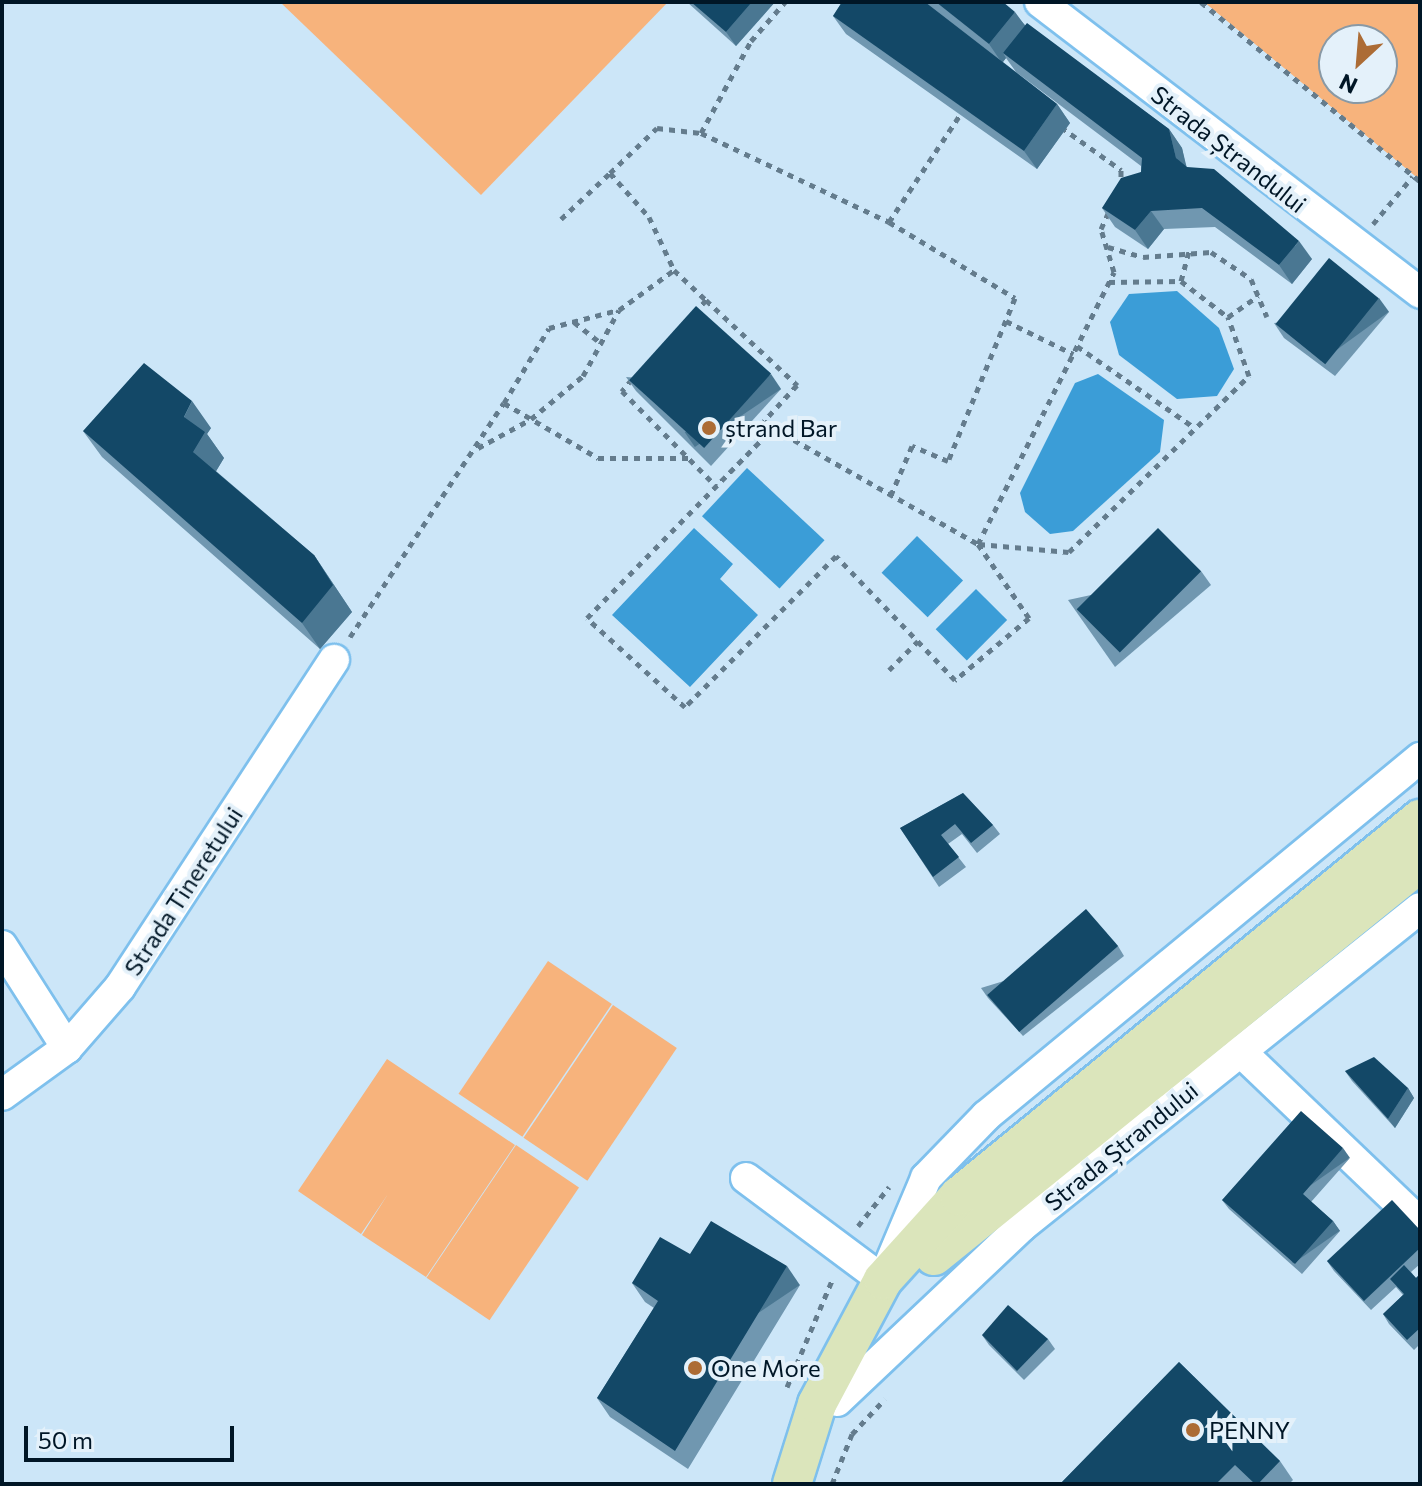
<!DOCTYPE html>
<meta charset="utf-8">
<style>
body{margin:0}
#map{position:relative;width:1422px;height:1486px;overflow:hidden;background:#cce6f8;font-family:Commissioner,sans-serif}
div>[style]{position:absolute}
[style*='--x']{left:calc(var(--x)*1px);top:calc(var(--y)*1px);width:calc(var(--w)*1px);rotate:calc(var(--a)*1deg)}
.green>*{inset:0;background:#f7b37c;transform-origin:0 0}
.water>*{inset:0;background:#3b9dd7;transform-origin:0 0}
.path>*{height:5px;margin-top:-2.5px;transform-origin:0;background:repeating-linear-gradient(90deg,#647c8d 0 6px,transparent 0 12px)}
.roads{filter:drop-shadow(2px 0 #7ec0ed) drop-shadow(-2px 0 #7ec0ed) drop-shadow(0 2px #7ec0ed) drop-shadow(0 -2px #7ec0ed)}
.minor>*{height:30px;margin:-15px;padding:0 15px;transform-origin:15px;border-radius:15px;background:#fff}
.major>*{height:38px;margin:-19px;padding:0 19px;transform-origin:19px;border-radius:19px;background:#dbe5bb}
.wall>*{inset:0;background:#7097b0}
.shaded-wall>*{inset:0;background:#4a7792;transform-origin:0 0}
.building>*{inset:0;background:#134867;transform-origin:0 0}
.dots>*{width:22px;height:22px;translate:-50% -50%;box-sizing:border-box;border:4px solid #e4f1fa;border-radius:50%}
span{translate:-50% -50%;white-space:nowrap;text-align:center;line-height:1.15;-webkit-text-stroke:8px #e4f1fa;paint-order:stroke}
.street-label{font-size:24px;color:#001626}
.poi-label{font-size:24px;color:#001626}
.left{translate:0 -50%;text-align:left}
.frame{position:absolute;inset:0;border:4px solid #001626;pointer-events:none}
.north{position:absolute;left:1318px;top:24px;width:80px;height:80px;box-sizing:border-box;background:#e4f1fa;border:2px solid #8999a5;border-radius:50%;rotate:206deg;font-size:22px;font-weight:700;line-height:32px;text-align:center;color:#001626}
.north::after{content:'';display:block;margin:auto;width:28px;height:36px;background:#ac6c35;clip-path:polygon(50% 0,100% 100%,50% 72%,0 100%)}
.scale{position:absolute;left:24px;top:1426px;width:210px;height:36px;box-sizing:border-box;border:4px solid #001626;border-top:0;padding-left:10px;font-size:24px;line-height:28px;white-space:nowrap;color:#001626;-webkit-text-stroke:6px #e4f1fa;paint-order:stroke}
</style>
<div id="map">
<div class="green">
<i style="clip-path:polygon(280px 2px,668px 2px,481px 195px)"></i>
<i style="clip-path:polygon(evenodd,1204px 2px,1420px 2px,1420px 180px,1204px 2px,1382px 40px,1382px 88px,1334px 88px,1334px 40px,1382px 40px)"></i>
<i style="left:548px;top:961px;width:77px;height:160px;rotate:34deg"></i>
<i style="left:613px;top:1005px;width:77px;height:160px;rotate:34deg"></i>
<i style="clip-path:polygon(387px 1059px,515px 1145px,426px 1277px,362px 1235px,388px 1194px,361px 1234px,298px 1191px)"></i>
<i style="left:516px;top:1145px;width:76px;height:160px;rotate:34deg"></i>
</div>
<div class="water">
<i style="clip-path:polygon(1177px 291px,1219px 328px,1234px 369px,1217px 396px,1177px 399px,1119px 355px,1110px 322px,1129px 294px)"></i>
<i style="clip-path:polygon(1098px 374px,1164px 420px,1160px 452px,1073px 531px,1050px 534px,1025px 512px,1020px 493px,1075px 383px)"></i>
<i style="left:747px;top:468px;width:106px;height:66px;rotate:43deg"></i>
<i style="clip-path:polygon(694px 528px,733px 564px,720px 579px,758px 615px,690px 687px,612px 615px)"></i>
<i style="left:917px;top:536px;width:64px;height:51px;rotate:44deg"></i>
<i style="left:976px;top:589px;width:44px;height:57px;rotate:45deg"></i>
</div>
<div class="path">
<i style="--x:1201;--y:2;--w:283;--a:39.3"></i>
<i style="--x:1061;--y:127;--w:74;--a:35.6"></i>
<i style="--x:1121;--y:170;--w:12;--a:90"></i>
<i style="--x:701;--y:133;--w:208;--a:25.3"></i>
<i style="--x:889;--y:222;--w:147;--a:31.1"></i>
<i style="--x:1015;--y:298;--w:176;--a:112.3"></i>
<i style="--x:948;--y:461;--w:39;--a:-157"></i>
<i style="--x:912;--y:446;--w:53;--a:113.2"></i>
<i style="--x:610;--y:173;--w:65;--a:-43.8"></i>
<i style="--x:657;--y:128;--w:44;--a:6.5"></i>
<i style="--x:701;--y:133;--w:105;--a:-61.5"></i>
<i style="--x:751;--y:41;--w:52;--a:-48.9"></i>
<i style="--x:561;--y:219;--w:67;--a:-43.2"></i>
<i style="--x:610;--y:173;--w:59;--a:48.4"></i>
<i style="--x:649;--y:217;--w:59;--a:64.7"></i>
<i style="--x:889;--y:222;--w:134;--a:-56.5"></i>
<i style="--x:1373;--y:224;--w:62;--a:-50.2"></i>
<i style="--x:1108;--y:247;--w:36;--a:16"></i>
<i style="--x:1143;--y:257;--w:68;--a:-4.2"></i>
<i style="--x:1211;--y:252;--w:48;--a:34"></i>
<i style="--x:1251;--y:279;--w:41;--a:67.2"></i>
<i style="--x:1181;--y:281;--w:31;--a:-75"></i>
<i style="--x:1109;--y:282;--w:72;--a:-0.8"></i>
<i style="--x:1181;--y:281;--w:59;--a:37.5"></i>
<i style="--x:694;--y:313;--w:18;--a:-47"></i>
<i style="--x:706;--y:300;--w:125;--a:43"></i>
<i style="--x:797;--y:385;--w:49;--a:132.5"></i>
<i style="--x:764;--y:421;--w:11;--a:38"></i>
<i style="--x:1006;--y:321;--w:75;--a:26.2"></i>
<i style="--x:574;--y:322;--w:34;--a:38"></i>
<i style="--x:1077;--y:346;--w:140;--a:34.8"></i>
<i style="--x:632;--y:379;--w:16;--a:130"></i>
<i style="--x:622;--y:391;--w:134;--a:45.3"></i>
<i style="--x:504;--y:403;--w:87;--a:-59"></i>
<i style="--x:549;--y:328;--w:71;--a:-14.6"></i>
<i style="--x:478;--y:448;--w:60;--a:-28.7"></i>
<i style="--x:531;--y:419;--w:67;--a:-39.6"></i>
<i style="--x:583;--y:376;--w:75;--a:-61.4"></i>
<i style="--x:619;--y:310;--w:68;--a:-36"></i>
<i style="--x:674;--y:270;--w:44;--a:43.2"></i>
<i style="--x:978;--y:544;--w:90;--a:55.4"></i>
<i style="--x:1029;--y:618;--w:97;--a:140"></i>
<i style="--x:955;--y:680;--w:172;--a:-133.8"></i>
<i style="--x:836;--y:556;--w:214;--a:135"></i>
<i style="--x:685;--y:707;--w:132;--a:-137.8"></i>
<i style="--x:587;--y:618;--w:266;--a:-45.6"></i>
<i style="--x:773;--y:428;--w:236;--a:29.5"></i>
<i style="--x:978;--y:544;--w:304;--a:-63.4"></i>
<i style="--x:1114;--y:272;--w:45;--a:-106.8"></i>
<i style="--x:1101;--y:229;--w:20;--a:-66"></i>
<i style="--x:979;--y:544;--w:90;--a:5.1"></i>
<i style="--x:1069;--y:552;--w:252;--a:-44.4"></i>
<i style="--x:1249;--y:376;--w:63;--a:-109.6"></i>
<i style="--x:1228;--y:317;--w:37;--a:-35"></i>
<i style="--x:350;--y:637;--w:280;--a:-56.7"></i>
<i style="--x:504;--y:403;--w:109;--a:30.3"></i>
<i style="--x:598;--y:458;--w:90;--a:0"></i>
<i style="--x:889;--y:670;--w:41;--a:-45"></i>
<i style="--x:858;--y:1226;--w:50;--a:-51.5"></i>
<i style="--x:787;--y:1387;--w:118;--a:-67.1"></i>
<i style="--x:832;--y:1484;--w:54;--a:-68.2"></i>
<i style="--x:852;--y:1434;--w:48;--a:-46.7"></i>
</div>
<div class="roads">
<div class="minor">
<i style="--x:1040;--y:2;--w:479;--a:37.4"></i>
<i style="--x:2;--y:946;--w:121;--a:57.5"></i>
<i style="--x:1240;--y:1051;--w:249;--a:43.7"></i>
<i style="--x:2;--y:1095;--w:80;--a:-35.9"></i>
<i style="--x:67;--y:1048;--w:81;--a:-49"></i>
<i style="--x:120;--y:987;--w:391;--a:-56.8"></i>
<i style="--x:746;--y:1178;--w:171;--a:36.7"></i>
<i style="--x:883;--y:1280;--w:111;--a:-67.1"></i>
<i style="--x:926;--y:1178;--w:86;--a:-45.9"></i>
<i style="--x:986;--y:1116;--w:563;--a:-39.52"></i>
<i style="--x:837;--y:1401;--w:255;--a:-43.4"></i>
<i style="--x:1022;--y:1226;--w:509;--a:-38.62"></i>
</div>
<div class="major">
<i style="--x:934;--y:1256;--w:625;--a:-38.96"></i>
<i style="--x:792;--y:1484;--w:84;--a:-72.6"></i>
<i style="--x:817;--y:1404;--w:140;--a:-62"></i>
<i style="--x:883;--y:1280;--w:113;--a:-47.9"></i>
<i style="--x:959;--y:1196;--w:596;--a:-39.28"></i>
</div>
</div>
<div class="wall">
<i style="clip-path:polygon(687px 2px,775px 2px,736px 46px)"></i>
<i style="clip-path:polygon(842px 2px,1003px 2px,1025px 25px,1169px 129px,1182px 148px,1186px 167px,1312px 259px,1292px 284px,1215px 227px,1164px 229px,1148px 249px,1115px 227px,1102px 208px,1141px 172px,1141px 166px,1016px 72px,1006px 58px,1003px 62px,1057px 104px,1070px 123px,1037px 169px,846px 34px,833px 16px)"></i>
<i style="clip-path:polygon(1389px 312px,1335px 376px,1284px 338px,1274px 323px)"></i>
<i style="clip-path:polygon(626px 377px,781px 389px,711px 466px,636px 391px)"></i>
<i style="clip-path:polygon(211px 428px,207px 434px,224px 458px,216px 471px,314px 555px,352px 612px,320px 649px,102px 457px,83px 431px)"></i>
<i style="clip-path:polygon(1201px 571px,1211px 585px,1115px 667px,1068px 600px)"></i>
<i style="clip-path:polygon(963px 793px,993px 825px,1000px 834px,977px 853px,962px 834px,948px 844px,966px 867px,939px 887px,900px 828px)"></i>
<i style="clip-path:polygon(1118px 946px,1124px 956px,1023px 1036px,988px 998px,981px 988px)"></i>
<i style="clip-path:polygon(1345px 1071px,1408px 1088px,1414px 1098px,1395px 1128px,1352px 1081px)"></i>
<i style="clip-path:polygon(1350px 1158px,1311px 1202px,1333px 1221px,1340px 1231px,1302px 1274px,1229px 1209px,1222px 1200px)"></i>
<i style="clip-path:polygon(1420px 1230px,1420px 1264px,1411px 1272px,1416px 1278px,1420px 1274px,1420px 1344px,1414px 1350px,1389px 1324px,1383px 1314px,1403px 1295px,1396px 1287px,1371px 1310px,1334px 1271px,1327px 1261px)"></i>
<i style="clip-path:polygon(690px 1254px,800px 1285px,688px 1469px,610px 1417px,597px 1398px,654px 1308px,645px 1302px,632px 1283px)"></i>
<i style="clip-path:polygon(982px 1335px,1048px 1339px,1055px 1349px,1024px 1380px,989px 1345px)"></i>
<i style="clip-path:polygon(1179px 1362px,1280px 1461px,1293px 1480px,1289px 1484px,1060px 1484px)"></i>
</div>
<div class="shaded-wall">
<i style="clip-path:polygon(752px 2px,775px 2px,736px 46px,726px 32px)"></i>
<i style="clip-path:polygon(1015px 12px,1029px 31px,1003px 53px,1006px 58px,1002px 63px,989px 44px)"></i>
<i style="clip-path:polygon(1057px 104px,1070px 123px,1037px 169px,1024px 151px)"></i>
<i style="clip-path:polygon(1169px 129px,1182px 148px,1189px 177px,1176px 158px)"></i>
<i style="clip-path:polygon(1151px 211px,1164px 229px,1148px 249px,1135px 230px)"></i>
<i style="clip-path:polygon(1299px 241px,1312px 259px,1292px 284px,1279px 265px)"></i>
<i style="left:1379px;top:298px;width:17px;height:84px;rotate:54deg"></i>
<i style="left:771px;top:374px;width:18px;height:104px;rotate:56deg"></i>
<i style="clip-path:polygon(192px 401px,211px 428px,207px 434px,224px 458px,212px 478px,193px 452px,184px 417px)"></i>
<i style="clip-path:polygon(314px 555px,352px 612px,320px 649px,302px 623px)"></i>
<i style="clip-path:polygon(1408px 1088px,1414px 1098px,1395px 1128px,1388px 1119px)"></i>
<i style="left:1343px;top:1148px;width:12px;height:61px;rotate:55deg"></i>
<i style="left:1333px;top:1221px;width:12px;height:57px;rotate:55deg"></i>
<i style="left:787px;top:1266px;width:23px;height:216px;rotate:56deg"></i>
</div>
<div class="building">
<i style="clip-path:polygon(691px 2px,752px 2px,726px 32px)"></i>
<i style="clip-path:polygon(842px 2px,925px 2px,1057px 104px,1024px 151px,833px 16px)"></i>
<i style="clip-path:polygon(936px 2px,1003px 2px,1015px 12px,989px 44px)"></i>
<i style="clip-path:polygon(1027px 23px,1169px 129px,1176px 158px,1187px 167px,1214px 169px,1299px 241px,1279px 265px,1202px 208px,1151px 211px,1135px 230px,1102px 208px,1121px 178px,1141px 172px,1142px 158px,1003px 53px)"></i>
<i style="left:1329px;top:258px;width:64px;height:85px;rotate:39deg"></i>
<i style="left:696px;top:306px;width:101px;height:100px;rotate:42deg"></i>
<i style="clip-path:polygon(144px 363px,192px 401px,184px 417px,205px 432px,193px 452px,314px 555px,333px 585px,302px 623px,83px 431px)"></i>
<i style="left:1158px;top:528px;width:61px;height:115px;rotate:45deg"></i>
<i style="clip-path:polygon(963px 793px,993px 825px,971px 843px,955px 824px,941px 835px,959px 857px,933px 877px,900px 828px)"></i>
<i style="left:1086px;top:909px;width:49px;height:131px;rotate:49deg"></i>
<i style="clip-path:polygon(1374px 1057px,1408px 1088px,1388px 1119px,1345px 1071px)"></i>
<i style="clip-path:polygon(1301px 1111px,1343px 1148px,1303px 1194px,1333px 1221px,1295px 1264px,1222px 1200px)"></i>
<i style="clip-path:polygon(1392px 1200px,1420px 1230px,1420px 1248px,1364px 1301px,1327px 1261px)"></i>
<i style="clip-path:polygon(711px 1221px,787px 1266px,675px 1451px,597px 1398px,658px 1301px,632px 1283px,660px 1237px,690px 1254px)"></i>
<i style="clip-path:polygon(1404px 1265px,1416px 1278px,1420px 1274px,1420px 1328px,1407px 1340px,1383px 1314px,1404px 1294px,1390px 1279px)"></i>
<i style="clip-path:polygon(1008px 1305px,1048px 1339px,1017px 1371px,982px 1335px)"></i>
<i style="clip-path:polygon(1179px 1362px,1280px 1461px,1258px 1484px,1255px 1484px,1235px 1465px,1216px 1484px,1060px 1484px)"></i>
</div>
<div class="dots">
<i style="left:709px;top:428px;background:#ac6c35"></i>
<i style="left:695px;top:1368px;background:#ac6c35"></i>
<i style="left:1193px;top:1430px;background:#ac6c35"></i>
</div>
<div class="street-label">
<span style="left:1229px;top:149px;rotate:38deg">Strada Ștrandului</span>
<span style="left:183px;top:891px;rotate:-57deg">Strada Tineretului</span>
<span style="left:1121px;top:1146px;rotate:-39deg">Strada Ștrandului</span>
</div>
<div class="poi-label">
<span class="left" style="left:725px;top:428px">ștrand Bar</span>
<span class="left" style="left:711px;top:1368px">One More</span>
<span class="left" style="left:1209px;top:1430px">PENNY</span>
</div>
<div class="frame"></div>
<div class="north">N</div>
<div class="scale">50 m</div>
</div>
